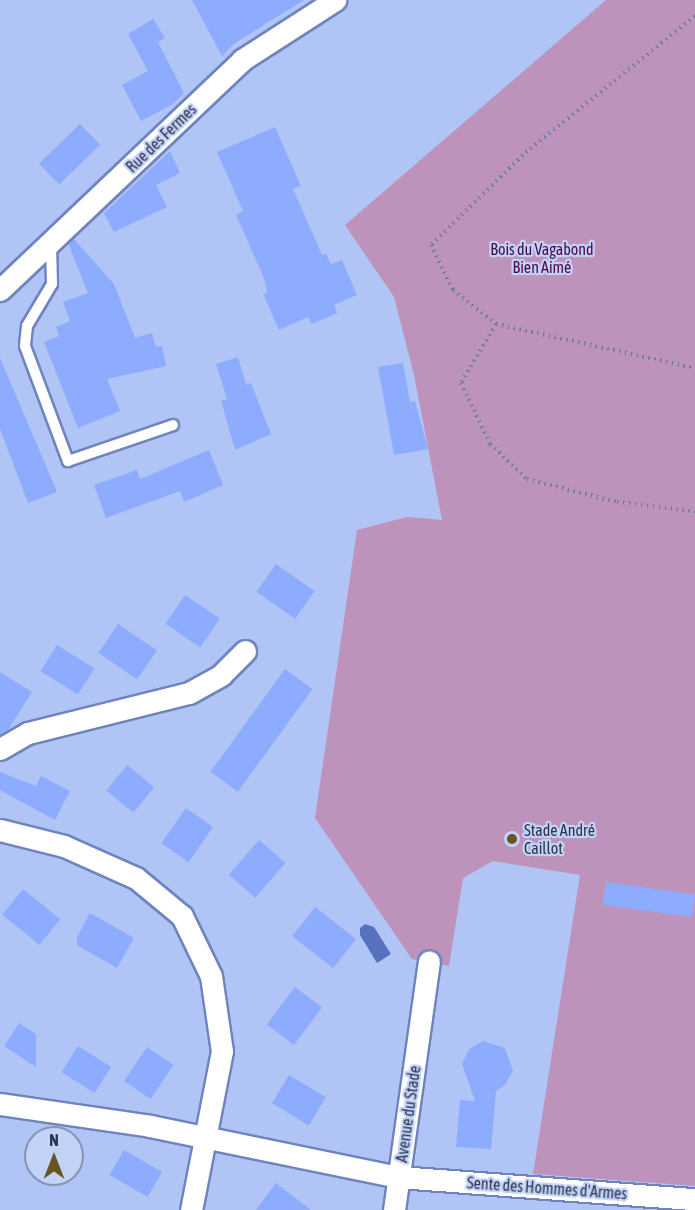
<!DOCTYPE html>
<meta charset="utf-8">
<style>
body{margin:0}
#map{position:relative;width:695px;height:1210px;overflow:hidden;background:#b1c4f6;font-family:"Asap Condensed",sans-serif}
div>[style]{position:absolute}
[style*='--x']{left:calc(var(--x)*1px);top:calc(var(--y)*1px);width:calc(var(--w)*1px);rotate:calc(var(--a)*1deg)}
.green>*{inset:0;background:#be93bb}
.water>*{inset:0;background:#5771bd}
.building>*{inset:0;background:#8eacfd;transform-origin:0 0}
.path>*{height:4px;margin-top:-2px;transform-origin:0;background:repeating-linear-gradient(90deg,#6e7ca2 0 1.5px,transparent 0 6px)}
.roads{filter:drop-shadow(2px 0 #6f84be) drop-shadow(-2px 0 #6f84be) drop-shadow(0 2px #6f84be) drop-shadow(0 -2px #6f84be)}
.service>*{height:10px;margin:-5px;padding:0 5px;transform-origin:5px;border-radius:5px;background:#fff}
.minor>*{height:21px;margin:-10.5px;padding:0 10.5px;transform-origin:10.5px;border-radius:10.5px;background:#fff}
.dots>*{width:16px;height:16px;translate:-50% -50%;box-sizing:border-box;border:3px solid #c3d2f7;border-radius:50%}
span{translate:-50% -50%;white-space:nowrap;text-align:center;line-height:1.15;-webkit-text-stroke:4.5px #c3d2f7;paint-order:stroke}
.street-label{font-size:16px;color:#2b344d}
.park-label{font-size:16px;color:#4a0a4a}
.poi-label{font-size:16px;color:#2b344d}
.left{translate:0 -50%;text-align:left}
.north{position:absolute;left:24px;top:1126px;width:60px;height:60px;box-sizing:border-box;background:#c3d2f7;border:2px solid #8693b3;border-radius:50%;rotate:0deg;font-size:16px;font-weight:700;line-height:24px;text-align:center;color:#2b344d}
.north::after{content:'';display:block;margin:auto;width:21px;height:27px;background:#685423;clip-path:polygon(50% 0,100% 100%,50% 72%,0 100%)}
</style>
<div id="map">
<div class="green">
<i style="clip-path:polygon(606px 0,695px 0,695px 1186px,533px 1174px,580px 875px,493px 861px,463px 878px,449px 966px,412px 959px,315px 818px,357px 530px,407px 517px,442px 520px,414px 375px,394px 297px,345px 225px)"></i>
</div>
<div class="water">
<i style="clip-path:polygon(365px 924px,374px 927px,391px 954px,377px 963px,360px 935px,360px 928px)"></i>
</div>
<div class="building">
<i style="clip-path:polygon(192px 0,304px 0,235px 43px,222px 56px)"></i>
<i style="clip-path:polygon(153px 19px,165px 38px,158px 42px,184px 93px,173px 104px,141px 121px,122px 85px,148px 71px,128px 34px)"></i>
<i style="left:80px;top:124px;width:29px;height:57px;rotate:46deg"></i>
<i style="clip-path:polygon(275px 127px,301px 186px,293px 189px,322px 255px,326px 254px,331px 264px,342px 260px,357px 295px,334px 305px,337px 313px,312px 324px,308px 317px,279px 330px,263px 294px,267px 293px,264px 278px,236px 215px,243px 211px,217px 152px)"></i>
<i style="clip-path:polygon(170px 151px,180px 173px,156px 185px,167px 207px,114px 232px,104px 213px)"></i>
<i style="clip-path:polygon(73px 238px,114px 284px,135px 338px,152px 333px,156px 347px,162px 346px,166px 366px,107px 379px,120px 411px,78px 428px,44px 342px,59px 336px,56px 327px,70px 321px,63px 302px,88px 293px,68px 243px)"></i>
<i style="clip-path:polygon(238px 357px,246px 385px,251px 383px,271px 434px,235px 450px,221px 401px,227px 399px,216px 364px)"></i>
<i style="clip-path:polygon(0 358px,57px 492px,28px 503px,0 429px)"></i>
<i style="clip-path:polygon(403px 363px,410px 402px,415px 401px,428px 449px,394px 455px,378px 367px)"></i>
<i style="clip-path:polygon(209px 450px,223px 485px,184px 502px,180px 491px,106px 518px,94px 485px,137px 470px,140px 479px)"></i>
<i style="left:276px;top:564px;width:47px;height:34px;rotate:35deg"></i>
<i style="left:185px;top:595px;width:42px;height:35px;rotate:34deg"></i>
<i style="left:118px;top:624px;width:47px;height:35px;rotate:34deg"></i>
<i style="left:57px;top:645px;width:44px;height:31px;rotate:32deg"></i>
<i style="left:285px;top:669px;width:34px;height:127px;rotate:36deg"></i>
<i style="clip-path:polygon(0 672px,32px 692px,8px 730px,0 734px)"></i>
<i style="left:127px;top:765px;width:35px;height:33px;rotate:39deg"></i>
<i style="clip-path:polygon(0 772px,36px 786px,41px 776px,70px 791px,55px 820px,0 790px)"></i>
<i style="left:186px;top:808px;width:33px;height:43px;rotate:35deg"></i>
<i style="left:259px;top:840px;width:35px;height:46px;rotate:41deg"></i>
<i style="left:606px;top:882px;width:90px;height:23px;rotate:8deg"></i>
<i style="left:23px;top:889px;width:48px;height:33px;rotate:39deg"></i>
<i style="left:315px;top:907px;width:52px;height:37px;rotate:38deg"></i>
<i style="clip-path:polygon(90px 913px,134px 938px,117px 968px,77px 945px,77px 937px)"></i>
<i style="left:295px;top:987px;width:34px;height:47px;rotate:37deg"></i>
<i style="clip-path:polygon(19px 1023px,36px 1034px,36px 1067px,4px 1046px)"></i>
<i style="clip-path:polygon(483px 1041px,505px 1048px,513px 1071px,504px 1086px,496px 1091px,491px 1149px,456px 1147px,460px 1100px,475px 1101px,462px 1064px,469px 1049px)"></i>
<i style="left:78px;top:1046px;width:39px;height:31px;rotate:32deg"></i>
<i style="left:147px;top:1047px;width:32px;height:41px;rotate:34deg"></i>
<i style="left:289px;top:1075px;width:43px;height:33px;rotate:31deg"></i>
<i style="clip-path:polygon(72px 1149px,84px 1156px,68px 1182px,55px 1174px,72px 1174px)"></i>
<i style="left:124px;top:1150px;width:44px;height:29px;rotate:30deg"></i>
<i style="clip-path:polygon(276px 1183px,311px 1210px,256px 1210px)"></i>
</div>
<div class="path">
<i style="--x:695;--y:16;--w:216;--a:141.2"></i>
<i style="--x:527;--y:151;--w:134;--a:135.6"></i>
<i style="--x:431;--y:245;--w:50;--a:63.9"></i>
<i style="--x:453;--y:290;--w:55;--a:38.3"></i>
<i style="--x:496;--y:324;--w:204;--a:12.5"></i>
<i style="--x:496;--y:324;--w:69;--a:120.7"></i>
<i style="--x:461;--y:383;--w:68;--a:64.6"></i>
<i style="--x:490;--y:444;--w:51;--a:43.4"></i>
<i style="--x:527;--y:479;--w:93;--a:14.3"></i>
<i style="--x:617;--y:502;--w:79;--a:6.6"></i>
</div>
<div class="roads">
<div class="service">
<i style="--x:51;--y:244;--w:40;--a:88.6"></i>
<i style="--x:52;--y:284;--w:49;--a:120.8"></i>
<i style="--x:27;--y:326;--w:20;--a:96"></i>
<i style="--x:25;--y:346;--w:123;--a:69.5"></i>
<i style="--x:68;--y:461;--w:111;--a:-18.9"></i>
</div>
<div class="minor">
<i style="--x:0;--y:290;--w:334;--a:-43.5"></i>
<i style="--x:242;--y:60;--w:111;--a:-32.8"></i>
<i style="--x:0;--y:749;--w:32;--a:-30"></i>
<i style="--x:28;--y:733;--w:166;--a:-14"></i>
<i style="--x:189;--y:693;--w:37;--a:-29"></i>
<i style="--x:221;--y:675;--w:34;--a:-45"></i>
<i style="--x:0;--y:830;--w:66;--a:14"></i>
<i style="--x:64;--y:846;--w:79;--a:24"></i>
<i style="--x:136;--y:878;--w:60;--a:39.6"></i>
<i style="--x:182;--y:916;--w:67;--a:64.2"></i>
<i style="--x:211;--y:976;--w:76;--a:81.7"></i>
<i style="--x:222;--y:1051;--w:162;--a:101"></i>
<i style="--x:0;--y:1104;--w:152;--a:8.3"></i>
<i style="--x:150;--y:1126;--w:254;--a:11.6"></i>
<i style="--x:399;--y:1177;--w:297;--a:4.3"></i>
<i style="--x:394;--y:1210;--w:251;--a:-82"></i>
</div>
</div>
<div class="dots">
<i style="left:512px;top:839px;background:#685423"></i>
</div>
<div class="street-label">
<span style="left:161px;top:138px;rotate:-44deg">Rue des Fermes</span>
<span style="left:408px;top:1114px;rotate:-82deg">Avenue du Stade</span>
<span style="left:547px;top:1188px;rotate:4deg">Sente des Hommes d'Armes</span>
</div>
<div class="park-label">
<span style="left:542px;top:258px">Bois du Vagabond<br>Bien Aimé</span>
</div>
<div class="poi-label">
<span class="left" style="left:524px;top:839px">Stade André<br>Caillot</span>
</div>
<div class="north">N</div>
</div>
